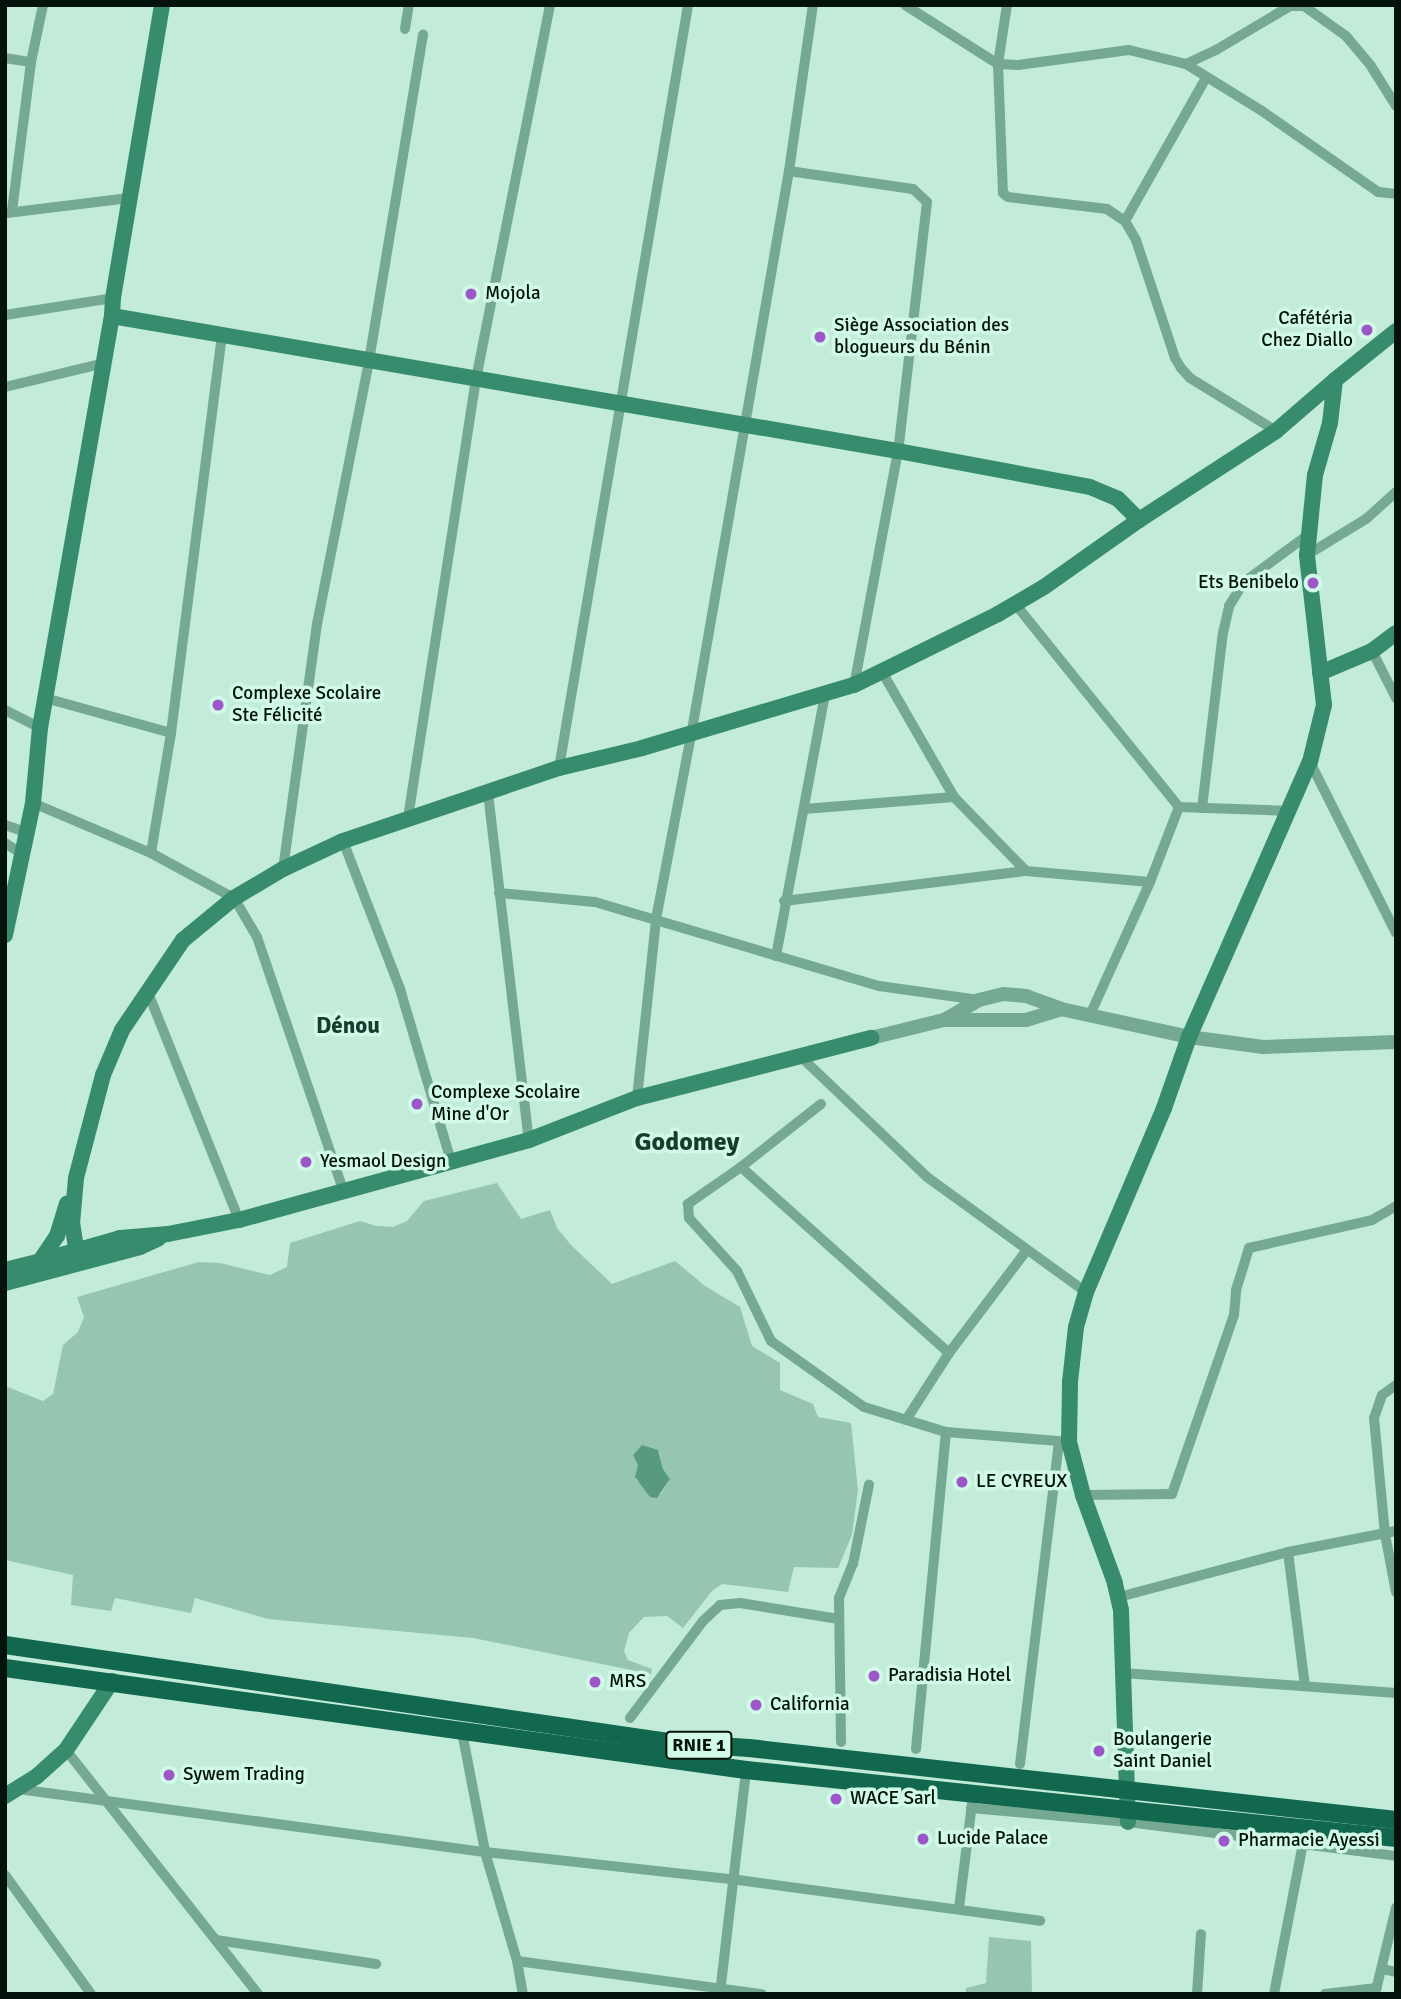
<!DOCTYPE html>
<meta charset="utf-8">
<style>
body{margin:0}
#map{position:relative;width:1401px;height:1999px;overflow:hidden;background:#c3ebd9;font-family:Signika,sans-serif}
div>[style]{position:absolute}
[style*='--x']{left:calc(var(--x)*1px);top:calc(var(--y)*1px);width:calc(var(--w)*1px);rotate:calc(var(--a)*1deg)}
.green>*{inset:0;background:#96c6b2}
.water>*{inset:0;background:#579a7f}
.minor>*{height:10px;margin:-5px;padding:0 5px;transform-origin:5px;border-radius:5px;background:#76a993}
.tertiary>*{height:14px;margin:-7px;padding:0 7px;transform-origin:7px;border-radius:7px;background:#76a993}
.secondary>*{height:16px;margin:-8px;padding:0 8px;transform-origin:8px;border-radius:8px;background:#388c6e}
.trunk>*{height:18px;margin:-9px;padding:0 9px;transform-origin:9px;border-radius:9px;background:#12684e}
.dots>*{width:19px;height:19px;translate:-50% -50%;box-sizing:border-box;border:4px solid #d0f9e6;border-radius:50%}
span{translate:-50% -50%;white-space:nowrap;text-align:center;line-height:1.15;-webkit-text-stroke:7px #d0f9e6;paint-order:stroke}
.shield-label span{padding:2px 5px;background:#d0f9e6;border:2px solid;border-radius:5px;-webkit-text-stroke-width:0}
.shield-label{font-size:18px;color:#04120c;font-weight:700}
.poi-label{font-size:19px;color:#04120c}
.left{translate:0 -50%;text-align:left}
.right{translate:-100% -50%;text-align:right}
.quarter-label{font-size:23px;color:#173b2e;font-weight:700}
.district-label{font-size:26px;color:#173b2e;font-weight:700}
.frame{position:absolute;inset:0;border:7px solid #04120c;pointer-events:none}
</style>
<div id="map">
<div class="green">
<i style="clip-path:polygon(evenodd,497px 1183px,521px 1219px,550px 1210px,557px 1228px,571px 1245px,612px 1284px,675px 1261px,705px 1286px,740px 1307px,752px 1346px,780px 1363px,780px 1390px,813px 1404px,818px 1417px,851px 1423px,858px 1490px,852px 1535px,838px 1568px,794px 1567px,788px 1592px,722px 1584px,712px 1591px,683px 1628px,667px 1616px,644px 1617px,629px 1633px,624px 1651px,628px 1660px,652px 1669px,651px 1674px,473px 1638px,268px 1619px,195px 1598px,191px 1613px,115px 1598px,111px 1611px,71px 1605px,73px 1575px,5px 1560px,5px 1386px,43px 1401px,53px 1394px,63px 1345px,78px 1332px,84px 1317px,77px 1297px,199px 1262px,220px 1263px,270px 1275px,287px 1267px,290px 1243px,360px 1221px,376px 1226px,393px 1227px,407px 1221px,424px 1201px,497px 1183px,642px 1445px,659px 1452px,663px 1469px,670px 1479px,660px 1495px,636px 1480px,642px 1445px)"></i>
<i style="clip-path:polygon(989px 1937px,1031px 1941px,1032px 1994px,966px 1994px,966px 1988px,986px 1983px)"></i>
</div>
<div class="water">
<i style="clip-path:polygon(642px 1445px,658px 1450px,663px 1469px,670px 1479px,657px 1498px,650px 1497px,635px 1477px,638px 1465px,633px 1455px)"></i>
</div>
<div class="minor">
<i style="--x:905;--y:5;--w:110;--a:32.4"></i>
<i style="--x:998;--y:64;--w:20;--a:3"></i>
<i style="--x:1018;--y:65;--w:112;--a:-7.7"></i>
<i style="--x:1129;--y:50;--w:59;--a:13.8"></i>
<i style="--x:1186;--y:64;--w:89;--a:31.7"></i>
<i style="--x:1262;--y:111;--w:141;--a:34.9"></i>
<i style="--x:1378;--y:192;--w:18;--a:6"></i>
<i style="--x:1007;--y:5;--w:60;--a:98.7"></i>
<i style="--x:998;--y:64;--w:129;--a:87.8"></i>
<i style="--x:1003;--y:193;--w:6;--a:39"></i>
<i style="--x:1008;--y:197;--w:100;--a:6.9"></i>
<i style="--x:1107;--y:209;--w:22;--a:34"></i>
<i style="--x:1125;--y:221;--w:22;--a:60"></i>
<i style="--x:1136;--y:240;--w:124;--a:71.7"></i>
<i style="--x:1175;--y:358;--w:12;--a:59"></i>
<i style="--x:1181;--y:368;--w:13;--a:48"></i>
<i style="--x:1190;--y:378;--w:101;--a:31.6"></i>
<i style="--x:405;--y:29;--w:24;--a:-81"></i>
<i style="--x:5;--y:58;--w:26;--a:9"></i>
<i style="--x:1186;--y:64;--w:33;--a:-25"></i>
<i style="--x:1216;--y:50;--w:86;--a:-30.7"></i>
<i style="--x:1290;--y:6;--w:14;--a:0"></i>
<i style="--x:1304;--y:6;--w:52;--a:35.5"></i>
<i style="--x:1346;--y:36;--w:39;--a:50"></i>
<i style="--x:1371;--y:66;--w:47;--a:58"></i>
<i style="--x:789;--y:171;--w:125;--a:8.3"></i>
<i style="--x:913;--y:189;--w:19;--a:43"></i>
<i style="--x:927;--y:202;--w:251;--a:96.6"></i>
<i style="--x:898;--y:451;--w:238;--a:100.6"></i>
<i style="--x:12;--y:211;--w:150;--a:-82.7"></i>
<i style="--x:31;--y:62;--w:58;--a:-78.1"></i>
<i style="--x:7;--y:213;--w:123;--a:-7"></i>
<i style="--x:1125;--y:221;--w:164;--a:-60.5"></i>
<i style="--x:5;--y:315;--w:109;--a:-8.9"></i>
<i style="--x:5;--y:387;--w:102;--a:-13.6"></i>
<i style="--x:1307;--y:555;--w:69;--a:-31.4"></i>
<i style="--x:1366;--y:519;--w:40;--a:-42"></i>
<i style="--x:1016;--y:605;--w:260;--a:51.1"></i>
<i style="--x:1179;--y:807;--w:112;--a:2"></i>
<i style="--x:1372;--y:651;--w:53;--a:62.9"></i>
<i style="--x:881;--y:670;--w:146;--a:60.1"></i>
<i style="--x:954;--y:797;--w:103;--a:45.8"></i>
<i style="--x:45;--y:698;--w:131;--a:15.5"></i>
<i style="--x:5;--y:710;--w:39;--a:27"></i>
<i style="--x:1310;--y:762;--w:191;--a:63.3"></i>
<i style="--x:559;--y:768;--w:774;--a:-80.4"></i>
<i style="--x:488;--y:793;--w:349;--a:83.3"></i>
<i style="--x:33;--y:803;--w:128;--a:23"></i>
<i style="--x:151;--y:853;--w:94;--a:28.5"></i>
<i style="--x:234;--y:898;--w:45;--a:59.5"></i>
<i style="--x:257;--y:937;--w:269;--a:71.2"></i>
<i style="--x:1202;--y:808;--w:176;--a:-83.2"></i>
<i style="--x:1223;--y:633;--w:28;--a:-77"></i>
<i style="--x:1229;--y:606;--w:28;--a:-58"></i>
<i style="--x:1244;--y:582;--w:81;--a:-36.4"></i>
<i style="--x:804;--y:809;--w:150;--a:-4.6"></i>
<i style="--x:408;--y:818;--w:444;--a:-81.2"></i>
<i style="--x:476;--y:379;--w:381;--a:-78.8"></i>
<i style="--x:5;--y:825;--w:21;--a:19"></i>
<i style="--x:343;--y:841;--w:159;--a:68.9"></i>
<i style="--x:400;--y:989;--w:179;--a:73.5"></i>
<i style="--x:5;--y:843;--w:20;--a:33"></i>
<i style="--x:151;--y:853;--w:122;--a:-80.5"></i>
<i style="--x:171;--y:733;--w:400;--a:-82.7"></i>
<i style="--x:283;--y:869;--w:247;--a:-82.1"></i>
<i style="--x:317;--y:624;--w:268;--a:-78.8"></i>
<i style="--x:369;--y:361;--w:331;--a:-80.6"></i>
<i style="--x:499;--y:893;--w:96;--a:5.4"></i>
<i style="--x:595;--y:902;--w:296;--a:16.5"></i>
<i style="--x:879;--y:986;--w:101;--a:8"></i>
<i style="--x:784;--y:901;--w:244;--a:-7.1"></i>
<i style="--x:1026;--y:871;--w:124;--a:5.1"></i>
<i style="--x:776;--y:956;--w:266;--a:-79.4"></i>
<i style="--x:147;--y:990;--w:248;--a:68.2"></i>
<i style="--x:1090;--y:1015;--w:146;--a:-65.7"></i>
<i style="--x:1150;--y:882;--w:80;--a:-68.9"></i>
<i style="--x:800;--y:1056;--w:175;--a:43.6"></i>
<i style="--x:927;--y:1177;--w:196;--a:35.9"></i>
<i style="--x:637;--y:1098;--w:180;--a:-83.9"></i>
<i style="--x:656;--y:919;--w:192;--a:-79.2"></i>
<i style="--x:692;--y:730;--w:567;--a:-80.16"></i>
<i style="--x:789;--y:171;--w:168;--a:-81.8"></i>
<i style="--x:821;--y:1104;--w:102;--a:141.8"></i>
<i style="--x:741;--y:1167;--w:65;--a:145.1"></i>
<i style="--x:688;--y:1204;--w:14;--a:86"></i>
<i style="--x:689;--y:1218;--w:72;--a:47.8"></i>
<i style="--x:737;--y:1271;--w:78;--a:64.1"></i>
<i style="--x:771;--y:1341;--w:114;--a:35.4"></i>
<i style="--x:864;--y:1407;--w:86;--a:17"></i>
<i style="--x:946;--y:1432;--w:123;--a:4.6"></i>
<i style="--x:741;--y:1167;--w:279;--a:41.8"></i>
<i style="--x:1396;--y:1385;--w:17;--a:144"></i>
<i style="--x:1382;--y:1395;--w:24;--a:109"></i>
<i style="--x:1374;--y:1418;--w:117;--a:84.6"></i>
<i style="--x:1385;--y:1534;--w:59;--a:79.3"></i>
<i style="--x:906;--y:1420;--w:80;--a:-57.3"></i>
<i style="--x:949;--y:1353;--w:129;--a:-52.9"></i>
<i style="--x:1083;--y:1495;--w:89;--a:-0.6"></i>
<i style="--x:1172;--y:1494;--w:189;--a:-70.9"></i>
<i style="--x:1234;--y:1315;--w:25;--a:-85"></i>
<i style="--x:1236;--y:1290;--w:44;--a:-72.8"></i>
<i style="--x:1249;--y:1248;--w:126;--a:-12.8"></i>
<i style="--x:1372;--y:1220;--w:28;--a:-30"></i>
<i style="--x:1288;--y:1552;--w:135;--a:82.8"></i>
<i style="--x:1119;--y:1597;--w:175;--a:-14.9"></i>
<i style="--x:1288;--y:1552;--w:110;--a:-11"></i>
<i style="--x:1123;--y:1673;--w:274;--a:4.2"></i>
<i style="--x:630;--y:1718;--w:121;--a:-53"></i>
<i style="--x:703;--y:1621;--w:23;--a:-43"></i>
<i style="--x:720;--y:1605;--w:20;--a:-6"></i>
<i style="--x:740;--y:1603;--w:100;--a:9.2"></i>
<i style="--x:462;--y:1732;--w:122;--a:79.1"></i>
<i style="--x:485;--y:1852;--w:114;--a:73.6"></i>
<i style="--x:517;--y:1961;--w:34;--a:80"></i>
<i style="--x:841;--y:1742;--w:144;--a:-90.8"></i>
<i style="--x:839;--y:1598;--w:37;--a:-68"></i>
<i style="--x:853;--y:1564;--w:81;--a:-78.6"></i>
<i style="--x:916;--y:1749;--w:318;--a:-84.6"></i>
<i style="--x:66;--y:1750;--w:310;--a:51.8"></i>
<i style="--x:1020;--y:1764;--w:324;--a:-83.1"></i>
<i style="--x:18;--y:1789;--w:471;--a:7.7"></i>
<i style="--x:485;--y:1852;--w:247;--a:6.3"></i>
<i style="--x:731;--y:1879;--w:312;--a:7.7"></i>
<i style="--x:971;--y:1808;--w:158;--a:5.1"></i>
<i style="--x:1128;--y:1822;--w:270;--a:7.2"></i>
<i style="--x:5;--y:1875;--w:147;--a:54.1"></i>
<i style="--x:959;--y:1908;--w:106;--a:-82.9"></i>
<i style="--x:216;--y:1940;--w:162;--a:8.5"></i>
<i style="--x:517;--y:1961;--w:247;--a:7.7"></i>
<i style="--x:1382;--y:1969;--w:14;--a:12"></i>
<i style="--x:720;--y:1993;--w:225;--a:-83.3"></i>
<i style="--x:1197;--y:1994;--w:60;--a:-86.2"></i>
<i style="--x:1274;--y:1994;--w:153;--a:-79.1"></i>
<i style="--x:1325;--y:1994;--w:52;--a:-6.6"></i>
<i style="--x:1375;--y:1994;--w:89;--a:-76.3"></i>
</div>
<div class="tertiary">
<i style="--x:945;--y:1020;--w:81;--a:0"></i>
<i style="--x:1026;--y:1020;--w:37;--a:-17"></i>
<i style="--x:871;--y:1038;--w:75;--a:-13.9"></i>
<i style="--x:944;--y:1020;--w:40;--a:-29.7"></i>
<i style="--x:979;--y:1000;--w:25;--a:-14"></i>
<i style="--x:1003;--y:994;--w:23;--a:5"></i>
<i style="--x:1026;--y:996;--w:37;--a:20"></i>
<i style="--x:1061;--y:1009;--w:131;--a:12.3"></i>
<i style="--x:1189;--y:1037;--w:75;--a:7.7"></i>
<i style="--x:1263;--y:1047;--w:133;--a:-2.2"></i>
</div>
<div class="secondary">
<i style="--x:112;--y:316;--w:798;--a:9.75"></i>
<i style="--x:898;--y:451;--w:195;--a:10.6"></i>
<i style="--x:1090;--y:487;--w:30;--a:23"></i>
<i style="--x:1118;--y:499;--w:30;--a:45"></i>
<i style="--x:1320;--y:673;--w:56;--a:-22.9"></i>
<i style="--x:1372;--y:651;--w:30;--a:-37"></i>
<i style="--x:5;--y:935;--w:135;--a:-78"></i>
<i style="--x:33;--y:803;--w:75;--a:-84.7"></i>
<i style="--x:40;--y:728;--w:418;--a:-80.1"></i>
<i style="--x:112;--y:316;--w:18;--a:-87"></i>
<i style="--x:113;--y:298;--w:297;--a:-80.5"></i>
<i style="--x:40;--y:1261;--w:83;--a:-16"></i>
<i style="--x:120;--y:1238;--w:48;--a:-4.8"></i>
<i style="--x:168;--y:1234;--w:72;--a:-11.2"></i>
<i style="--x:239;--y:1220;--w:301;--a:-15.4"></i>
<i style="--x:529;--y:1140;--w:116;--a:-21.3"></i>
<i style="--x:637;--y:1098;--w:242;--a:-14.4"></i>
<i style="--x:75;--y:1263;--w:9;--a:-77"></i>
<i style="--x:77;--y:1254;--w:30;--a:-99"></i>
<i style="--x:72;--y:1224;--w:46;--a:-85"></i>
<i style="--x:76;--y:1178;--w:106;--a:-75.3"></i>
<i style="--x:103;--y:1075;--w:49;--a:-67.1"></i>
<i style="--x:122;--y:1030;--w:109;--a:-55.9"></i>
<i style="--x:183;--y:940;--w:66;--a:-39.5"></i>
<i style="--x:234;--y:898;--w:57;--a:-30.6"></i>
<i style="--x:283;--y:869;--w:66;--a:-25"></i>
<i style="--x:343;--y:841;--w:228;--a:-18.7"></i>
<i style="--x:559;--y:768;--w:85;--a:-13.5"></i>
<i style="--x:642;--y:748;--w:221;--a:-16.6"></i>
<i style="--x:854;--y:685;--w:161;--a:-26.2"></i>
<i style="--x:998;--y:614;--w:53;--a:-30.4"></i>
<i style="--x:1044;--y:587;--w:116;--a:-35.2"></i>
<i style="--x:1139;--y:520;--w:163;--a:-33"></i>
<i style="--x:1276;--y:431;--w:78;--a:-40.8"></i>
<i style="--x:5;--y:1270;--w:36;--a:-14"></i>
<i style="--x:40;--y:1261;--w:30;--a:-56"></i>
<i style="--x:57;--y:1236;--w:34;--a:-73"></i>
<i style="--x:5;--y:1283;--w:140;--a:-14.9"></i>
<i style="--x:140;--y:1247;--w:21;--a:-25"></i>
<i style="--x:5;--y:1796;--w:36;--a:-32"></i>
<i style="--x:36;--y:1777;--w:40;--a:-42"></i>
<i style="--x:66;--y:1750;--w:83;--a:-56.3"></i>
<i style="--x:1128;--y:1822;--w:212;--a:-91.9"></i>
<i style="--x:1121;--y:1610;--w:28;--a:-103"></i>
<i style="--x:1115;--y:1583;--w:94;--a:-110"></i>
<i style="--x:1083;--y:1495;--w:55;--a:-104.8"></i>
<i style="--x:1069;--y:1442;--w:60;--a:-89"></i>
<i style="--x:1070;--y:1382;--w:55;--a:-83.8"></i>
<i style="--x:1076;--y:1327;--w:36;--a:-74"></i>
<i style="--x:1086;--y:1292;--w:200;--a:-67"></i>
<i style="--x:1164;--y:1108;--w:75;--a:-70.6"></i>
<i style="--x:1189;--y:1037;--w:300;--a:-66.3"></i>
<i style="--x:1310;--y:762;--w:59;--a:-76.2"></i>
<i style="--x:1324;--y:705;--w:151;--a:-96.5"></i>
<i style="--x:1307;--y:555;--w:80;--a:-84.3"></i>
<i style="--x:1315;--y:475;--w:54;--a:-73.9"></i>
<i style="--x:1330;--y:423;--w:43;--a:-83.4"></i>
<i style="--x:1335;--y:380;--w:78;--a:-38.8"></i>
</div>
<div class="trunk">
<i style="--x:5;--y:1645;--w:677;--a:8.32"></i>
<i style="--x:675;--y:1743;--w:74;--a:3.9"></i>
<i style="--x:749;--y:1748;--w:651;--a:6.35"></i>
<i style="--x:5;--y:1668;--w:748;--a:7.84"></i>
<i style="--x:746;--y:1770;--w:654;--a:5.97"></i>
</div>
<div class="dots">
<i style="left:471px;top:294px;background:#9d56c9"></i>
<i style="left:1367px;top:330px;background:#9d56c9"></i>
<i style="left:820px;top:337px;background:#9d56c9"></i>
<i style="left:1313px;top:583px;background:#9d56c9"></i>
<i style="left:218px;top:705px;background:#9d56c9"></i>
<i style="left:417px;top:1104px;background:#9d56c9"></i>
<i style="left:306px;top:1162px;background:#9d56c9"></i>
<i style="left:962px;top:1482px;background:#9d56c9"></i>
<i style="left:874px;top:1676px;background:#9d56c9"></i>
<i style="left:595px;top:1682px;background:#9d56c9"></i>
<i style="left:756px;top:1705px;background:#9d56c9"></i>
<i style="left:1099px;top:1751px;background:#9d56c9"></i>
<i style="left:169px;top:1775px;background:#9d56c9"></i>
<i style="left:836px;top:1799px;background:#9d56c9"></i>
<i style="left:923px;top:1839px;background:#9d56c9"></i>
<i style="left:1224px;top:1841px;background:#9d56c9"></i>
</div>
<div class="shield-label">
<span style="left:699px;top:1745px">RNIE 1</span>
</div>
<div class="poi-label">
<span class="left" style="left:485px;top:294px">Mojola</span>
<span class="right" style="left:1353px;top:330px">Cafétéria<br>Chez Diallo</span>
<span class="left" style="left:834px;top:337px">Siège Association des<br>blogueurs du Bénin</span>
<span class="right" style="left:1299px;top:583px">Ets Benibelo</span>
<span class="left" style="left:232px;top:705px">Complexe Scolaire<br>Ste Félicité</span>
<span class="left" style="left:431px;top:1104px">Complexe Scolaire<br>Mine d'Or</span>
<span class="left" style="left:320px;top:1162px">Yesmaol Design</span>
<span class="left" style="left:976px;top:1482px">LE CYREUX</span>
<span class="left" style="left:888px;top:1676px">Paradisia Hotel</span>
<span class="left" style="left:609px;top:1682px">MRS</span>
<span class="left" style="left:770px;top:1705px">California</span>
<span class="left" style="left:1113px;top:1751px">Boulangerie<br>Saint Daniel</span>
<span class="left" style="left:183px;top:1775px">Sywem Trading</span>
<span class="left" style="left:850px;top:1799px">WACE Sarl</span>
<span class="left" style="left:937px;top:1839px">Lucide Palace</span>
<span class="left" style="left:1238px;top:1841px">Pharmacie Ayessi</span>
</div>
<div class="quarter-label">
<span style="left:348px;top:1026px">Dénou</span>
</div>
<div class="district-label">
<span style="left:687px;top:1143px">Godomey</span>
</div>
<div class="frame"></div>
</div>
